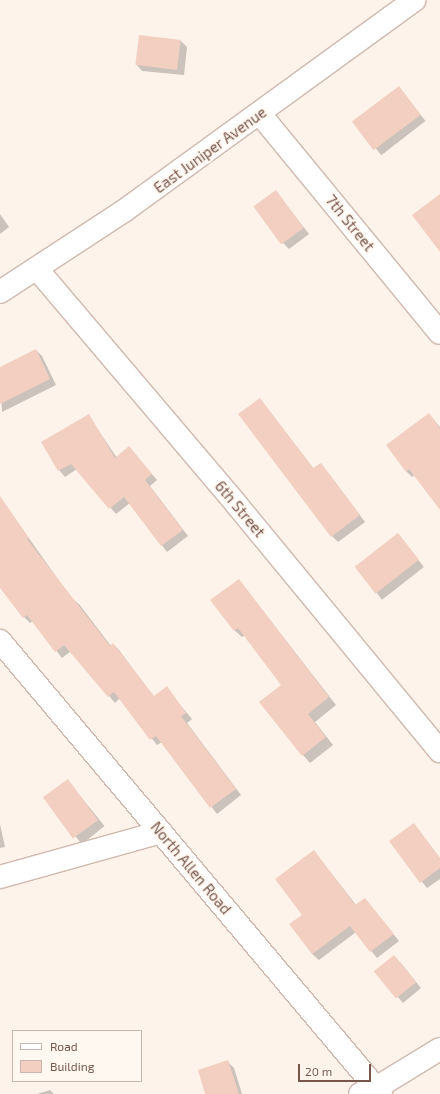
<!DOCTYPE html>
<style>
body{margin:0}
#map{position:relative;width:440px;height:1094px;overflow:hidden;background:#fdf3ea;font-family:"Exo 2",sans-serif}
div>[style]{position:absolute}
[style*='--x']{left:calc(var(--x)*1px);top:calc(var(--y)*1px);width:calc(var(--w)*1px);rotate:calc(var(--a)*1deg)}
.shadow>*{inset:0;background:#0003;transform-origin:0 0}
.building>*{inset:0;background:#f3cfc1;transform-origin:0 0}
.roads{filter:drop-shadow(1px 0 #d0b9ae) drop-shadow(-1px 0 #d0b9ae) drop-shadow(0 1px #d0b9ae) drop-shadow(0 -1px #d0b9ae)}
.street>*{height:22px;margin:-11px;padding:0 11px;transform-origin:11px;border-radius:11px;background:#fff}
.secondary>*{height:22px;margin:-11px;padding:0 11px;transform-origin:11px;border-radius:11px;background:#fff}
span{translate:-50% -50%;white-space:nowrap;text-align:center;line-height:1.15;-webkit-text-stroke:4px #fff8f1;paint-order:stroke}
.street-label{font-size:15px;color:#79564c}
.legend{position:absolute;left:12px;top:1030px;width:130px;height:52px;box-sizing:border-box;background:#fff8f1;border:1px solid #c9b7af;margin:0;padding:5px 7px;list-style:none;font-size:12px;color:#79564c}
.legend li{display:flex;align-items:center;gap:8px;height:20px}
.legend b{width:20px;border:1px solid #c9b7af}
.scale{position:absolute;left:298px;top:1064px;width:73px;height:18px;box-sizing:border-box;border:2px solid #79564c;border-top:0;padding-left:5px;font-size:12px;line-height:14px;white-space:nowrap;color:#79564c;-webkit-text-stroke:3px #fff8f1;paint-order:stroke}
</style>
<div id="map">
<div class="shadow">
<i style="clip-path:polygon(181px 41px,187px 47px,184px 75px,142px 71px,136px 64px)"></i>
<i style="left:399px;top:87px;width:43px;height:56px;rotate:52deg"></i>
<i style="clip-path:polygon(276px 192px,309px 234px,289px 249px,283px 243px)"></i>
<i style="clip-path:polygon(0 214px,9px 227px,0 234px)"></i>
<i style="clip-path:polygon(36px 350px,42px 356px,56px 385px,2px 412px,0 368px)"></i>
<i style="clip-path:polygon(260px 399px,314px 469px,320px 464px,326px 470px,365px 522px,338px 542px,332px 536px)"></i>
<i style="clip-path:polygon(429px 414px,440px 427px,440px 508px,415px 475px,412px 477px,406px 471px)"></i>
<i style="clip-path:polygon(88px 415px,117px 458px,135px 454px,157px 480px,150px 486px,188px 536px,167px 552px,130px 503px,116px 514px,77px 469px,65px 477px,59px 470px)"></i>
<i style="clip-path:polygon(11px 513px,72px 599px,79px 604px,111px 646px,113px 644px,119px 650px,154px 697px,166px 688px,192px 719px,187px 723px,241px 795px,217px 814px,162px 742px,157px 745px,120px 698px,115px 703px,71px 651px,62px 658px,33px 621px,30px 623px,24px 617px,0 584px,0 521px)"></i>
<i style="left:398px;top:534px;width:42px;height:53px;rotate:52deg"></i>
<i style="clip-path:polygon(239px 580px,336px 705px,315px 722px,333px 745px,310px 763px,303px 755px,283px 685px,245px 635px,242px 637px,234px 630px)"></i>
<i style="left:68px;top:781px;width:58px;height:29px;rotate:51deg"></i>
<i style="clip-path:polygon(0 824px,5px 847px,0 848px)"></i>
<i style="clip-path:polygon(413px 824px,440px 858px,440px 879px,427px 888px,390px 842px)"></i>
<i style="clip-path:polygon(314px 851px,356px 905px,365px 899px,399px 941px,377px 958px,356px 932px,319px 960px,312px 954px,303px 915px)"></i>
<i style="clip-path:polygon(400px 962px,421px 988px,403px 1003px,375px 971px)"></i>
<i style="clip-path:polygon(228px 1062px,234px 1068px,242px 1094px,207px 1094px)"></i>
<i style="clip-path:polygon(50px 1090px,54px 1094px,37px 1094px)"></i>
</div>
<div class="building">
<i style="left:139px;top:35px;width:42px;height:30px;rotate:7deg"></i>
<i style="left:399px;top:86px;width:36px;height:59px;rotate:53deg"></i>
<i style="left:276px;top:190px;width:47px;height:28px;rotate:54deg"></i>
<i style="clip-path:polygon(440px 194px,440px 252px,412px 215px)"></i>
<i style="clip-path:polygon(36px 349px,50px 379px,0 404px,0 367px)"></i>
<i style="clip-path:polygon(260px 398px,313px 468px,321px 463px,360px 515px,331px 537px,238px 414px)"></i>
<i style="clip-path:polygon(429px 413px,440px 428px,440px 510px,409px 469px,406px 472px,386px 445px)"></i>
<i style="clip-path:polygon(89px 414px,115px 458px,129px 446px,152px 474px,145px 480px,183px 530px,161px 546px,124px 497px,109px 509px,71px 464px,58px 471px,41px 442px)"></i>
<i style="clip-path:polygon(0 496px,29px 538px,27px 539px,110px 646px,113px 643px,154px 696px,167px 686px,186px 713px,181px 716px,236px 789px,210px 808px,156px 736px,150px 740px,114px 692px,108px 697px,64px 645px,55px 652px,27px 615px,23px 618px,0 588px)"></i>
<i style="left:398px;top:533px;width:34px;height:55px;rotate:52deg"></i>
<i style="clip-path:polygon(239px 579px,329px 697px,308px 714px,326px 737px,302px 756px,259px 702px,281px 685px,238px 628px,234px 631px,210px 600px)"></i>
<i style="left:68px;top:779px;width:51px;height:31px;rotate:54deg"></i>
<i style="clip-path:polygon(414px 823px,440px 858px,440px 868px,420px 883px,389px 841px)"></i>
<i style="clip-path:polygon(314px 850px,355px 905px,365px 898px,394px 934px,370px 952px,350px 926px,312px 954px,289px 924px,302px 915px,275px 879px)"></i>
<i style="left:394px;top:955px;width:35px;height:26px;rotate:51deg"></i>
<i style="clip-path:polygon(228px 1060px,239px 1094px,205px 1094px,198px 1070px)"></i>
</div>
<div class="roads">
<div class="street">
<i style="--x:260;--y:114;--w:283;--a:50.6"></i>
<i style="--x:37;--y:269;--w:309;--a:49.7"></i>
<i style="--x:237;--y:505;--w:319;--a:50.5"></i>
<i style="--x:0;--y:877;--w:167;--a:-15.6"></i>
<i style="--x:360;--y:1094;--w:17;--a:-21"></i>
<i style="--x:376;--y:1088;--w:75;--a:-31.4"></i>
</div>
<div class="secondary">
<i style="--x:0;--y:292;--w:148;--a:-33.2"></i>
<i style="--x:124;--y:211;--w:359;--a:-36"></i>
<i style="--x:0;--y:641;--w:592;--a:49.93"></i>
</div>
</div>
<div class="street-label">
<span style="left:210px;top:150px;rotate:-36deg">East Juniper Avenue</span>
<span style="left:350px;top:223px;rotate:51deg">7th Street</span>
<span style="left:240px;top:509px;rotate:50deg">6th Street</span>
<span style="left:191px;top:868px;rotate:50deg">North Allen Road</span>
</div>
<ul class="legend">
<li><b style="height:5px;background:#fff"></b>Road</li>
<li><b style="height:11px;background:#f3cfc1"></b>Building</li>
</ul>
<div class="scale">20 m</div>
</div>
